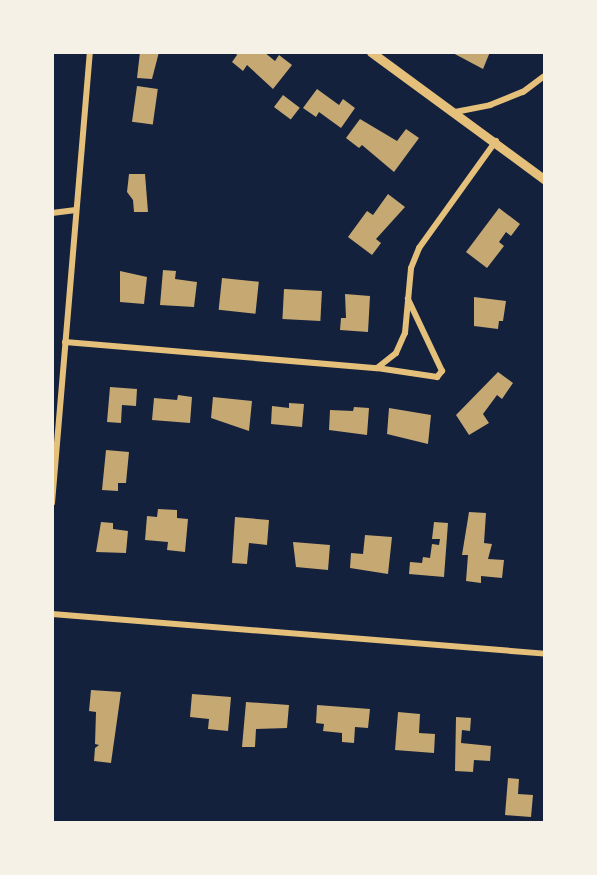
<!DOCTYPE html>
<style>
body{margin:0}
#map{position:relative;width:597px;height:875px;overflow:hidden;background:#14213d;font-family:"Times New Roman",serif}
div>[style]{position:absolute}
[style*='--x']{left:calc(var(--x)*1px);top:calc(var(--y)*1px);width:calc(var(--w)*1px);rotate:calc(var(--a)*1deg)}
.building>*{inset:0;background:#c6a872;transform-origin:0 0}
.minor>*{height:6px;margin:-3px;padding:0 3px;transform-origin:3px;border-radius:3px;background:#e5c07b}
.tertiary>*{height:9px;margin:-4.5px;padding:0 4.5px;transform-origin:4.5px;border-radius:4.5px;background:#e5c07b}
span{translate:-50% -50%;white-space:nowrap;text-align:center;line-height:1.15;-webkit-text-stroke:6px #f6f1e7;paint-order:stroke}
.frame{position:absolute;inset:0;border:54px solid #f6f1e7;pointer-events:none}
</style>
<div id="map">
<div class="building">
<i style="clip-path:polygon(140px 52px,159px 52px,152px 79px,137px 78px)"></i>
<i style="clip-path:polygon(235px 52px,264px 52px,275px 61px,279px 55px,292px 65px,273px 89px,247px 65px,243px 71px,232px 62px,237px 55px)"></i>
<i style="clip-path:polygon(451px 52px,490px 52px,483px 69px)"></i>
<i style="left:137px;top:86px;width:21px;height:36px;rotate:8deg"></i>
<i style="clip-path:polygon(317px 89px,339px 105px,343px 99px,355px 108px,341px 128px,319px 112px,316px 117px,303px 108px)"></i>
<i style="left:283px;top:95px;width:21px;height:15px;rotate:37deg"></i>
<i style="clip-path:polygon(360px 119px,397px 141px,406px 129px,419px 138px,394px 172px,362px 145px,359px 148px,346px 138px)"></i>
<i style="clip-path:polygon(129px 174px,145px 174px,148px 212px,134px 212px,133px 200px,127px 192px)"></i>
<i style="clip-path:polygon(388px 194px,405px 207px,376px 239px,381px 243px,372px 255px,348px 237px,367px 211px,373px 215px)"></i>
<i style="clip-path:polygon(499px 208px,520px 224px,511px 236px,506px 232px,499px 242px,504px 246px,487px 268px,466px 252px)"></i>
<i style="clip-path:polygon(163px 270px,176px 271px,175px 279px,197px 282px,194px 307px,160px 305px)"></i>
<i style="clip-path:polygon(120px 271px,147px 277px,144px 304px,120px 302px)"></i>
<i style="left:222px;top:278px;width:37px;height:32px;rotate:6deg"></i>
<i style="left:284px;top:289px;width:38px;height:30px;rotate:3deg"></i>
<i style="clip-path:polygon(345px 294px,370px 296px,368px 332px,340px 330px,341px 318px,346px 318px)"></i>
<i style="clip-path:polygon(474px 297px,506px 301px,503px 321px,499px 321px,498px 329px,474px 326px)"></i>
<i style="clip-path:polygon(498px 372px,513px 383px,502px 399px,497px 395px,483px 414px,489px 423px,469px 435px,456px 415px)"></i>
<i style="clip-path:polygon(110px 387px,137px 389px,136px 406px,122px 405px,121px 423px,107px 422px)"></i>
<i style="clip-path:polygon(178px 395px,192px 397px,190px 423px,152px 420px,154px 398px,177px 400px)"></i>
<i style="clip-path:polygon(213px 397px,252px 401px,249px 431px,211px 418px)"></i>
<i style="clip-path:polygon(289px 403px,304px 404px,302px 427px,271px 424px,272px 406px,289px 408px)"></i>
<i style="clip-path:polygon(354px 407px,369px 408px,367px 435px,329px 430px,330px 410px,353px 411px)"></i>
<i style="clip-path:polygon(389px 408px,431px 415px,428px 444px,387px 434px)"></i>
<i style="clip-path:polygon(106px 450px,129px 452px,126px 483px,118px 483px,118px 491px,102px 490px)"></i>
<i style="clip-path:polygon(158px 509px,177px 510px,177px 518px,188px 519px,185px 552px,167px 550px,168px 542px,145px 540px,147px 516px,157px 517px)"></i>
<i style="clip-path:polygon(469px 512px,486px 513px,484px 543px,492px 544px,488px 559px,504px 560px,502px 578px,481px 576px,481px 583px,466px 581px,468px 555px,462px 555px)"></i>
<i style="clip-path:polygon(235px 517px,269px 520px,267px 545px,249px 543px,247px 564px,232px 563px)"></i>
<i style="clip-path:polygon(101px 522px,113px 523px,113px 529px,128px 531px,126px 553px,96px 552px)"></i>
<i style="clip-path:polygon(434px 522px,448px 523px,444px 577px,409px 574px,410px 562px,422px 563px,423px 557px,430px 558px,432px 544px,439px 545px,440px 539px,432px 539px)"></i>
<i style="clip-path:polygon(365px 535px,392px 537px,388px 574px,350px 568px,351px 553px,363px 554px)"></i>
<i style="clip-path:polygon(293px 542px,330px 545px,328px 570px,296px 567px)"></i>
<i style="clip-path:polygon(91px 690px,121px 692px,111px 763px,94px 761px,95px 748px,99px 745px,95px 744px,96px 712px,89px 711px)"></i>
<i style="clip-path:polygon(192px 694px,231px 697px,228px 731px,208px 729px,209px 719px,190px 717px)"></i>
<i style="clip-path:polygon(246px 702px,289px 705px,287px 728px,256px 729px,255px 747px,242px 747px)"></i>
<i style="clip-path:polygon(317px 705px,370px 709px,368px 728px,355px 727px,354px 743px,342px 742px,342px 733px,323px 731px,324px 724px,316px 723px)"></i>
<i style="clip-path:polygon(398px 712px,420px 714px,419px 733px,435px 734px,434px 753px,395px 750px)"></i>
<i style="clip-path:polygon(456px 717px,471px 718px,470px 731px,462px 730px,461px 743px,491px 746px,490px 761px,474px 760px,473px 772px,455px 771px)"></i>
<i style="clip-path:polygon(508px 778px,519px 779px,518px 794px,533px 795px,531px 817px,505px 815px)"></i>
</div>
<div class="minor">
<i style="--x:455;--y:112;--w:36;--a:-11"></i>
<i style="--x:490;--y:105;--w:35;--a:-22"></i>
<i style="--x:523;--y:92;--w:26;--a:-37"></i>
<i style="--x:52;--y:213;--w:24;--a:-7"></i>
<i style="--x:65;--y:342;--w:313;--a:4.8"></i>
<i style="--x:377;--y:368;--w:24;--a:-38"></i>
<i style="--x:396;--y:353;--w:22;--a:-66"></i>
<i style="--x:405;--y:333;--w:65;--a:-84.7"></i>
<i style="--x:411;--y:268;--w:22;--a:-68"></i>
<i style="--x:419;--y:248;--w:132;--a:-54.3"></i>
<i style="--x:377;--y:368;--w:61;--a:8.5"></i>
<i style="--x:437;--y:377;--w:8;--a:-50"></i>
<i style="--x:442;--y:371;--w:80;--a:-115.3"></i>
<i style="--x:52;--y:503;--w:453;--a:-85.2"></i>
<i style="--x:52;--y:614;--w:494;--a:4.6"></i>
</div>
<div class="tertiary">
<i style="--x:371;--y:52;--w:215;--a:36.3"></i>
</div>
<div class="frame"></div>
</div>
